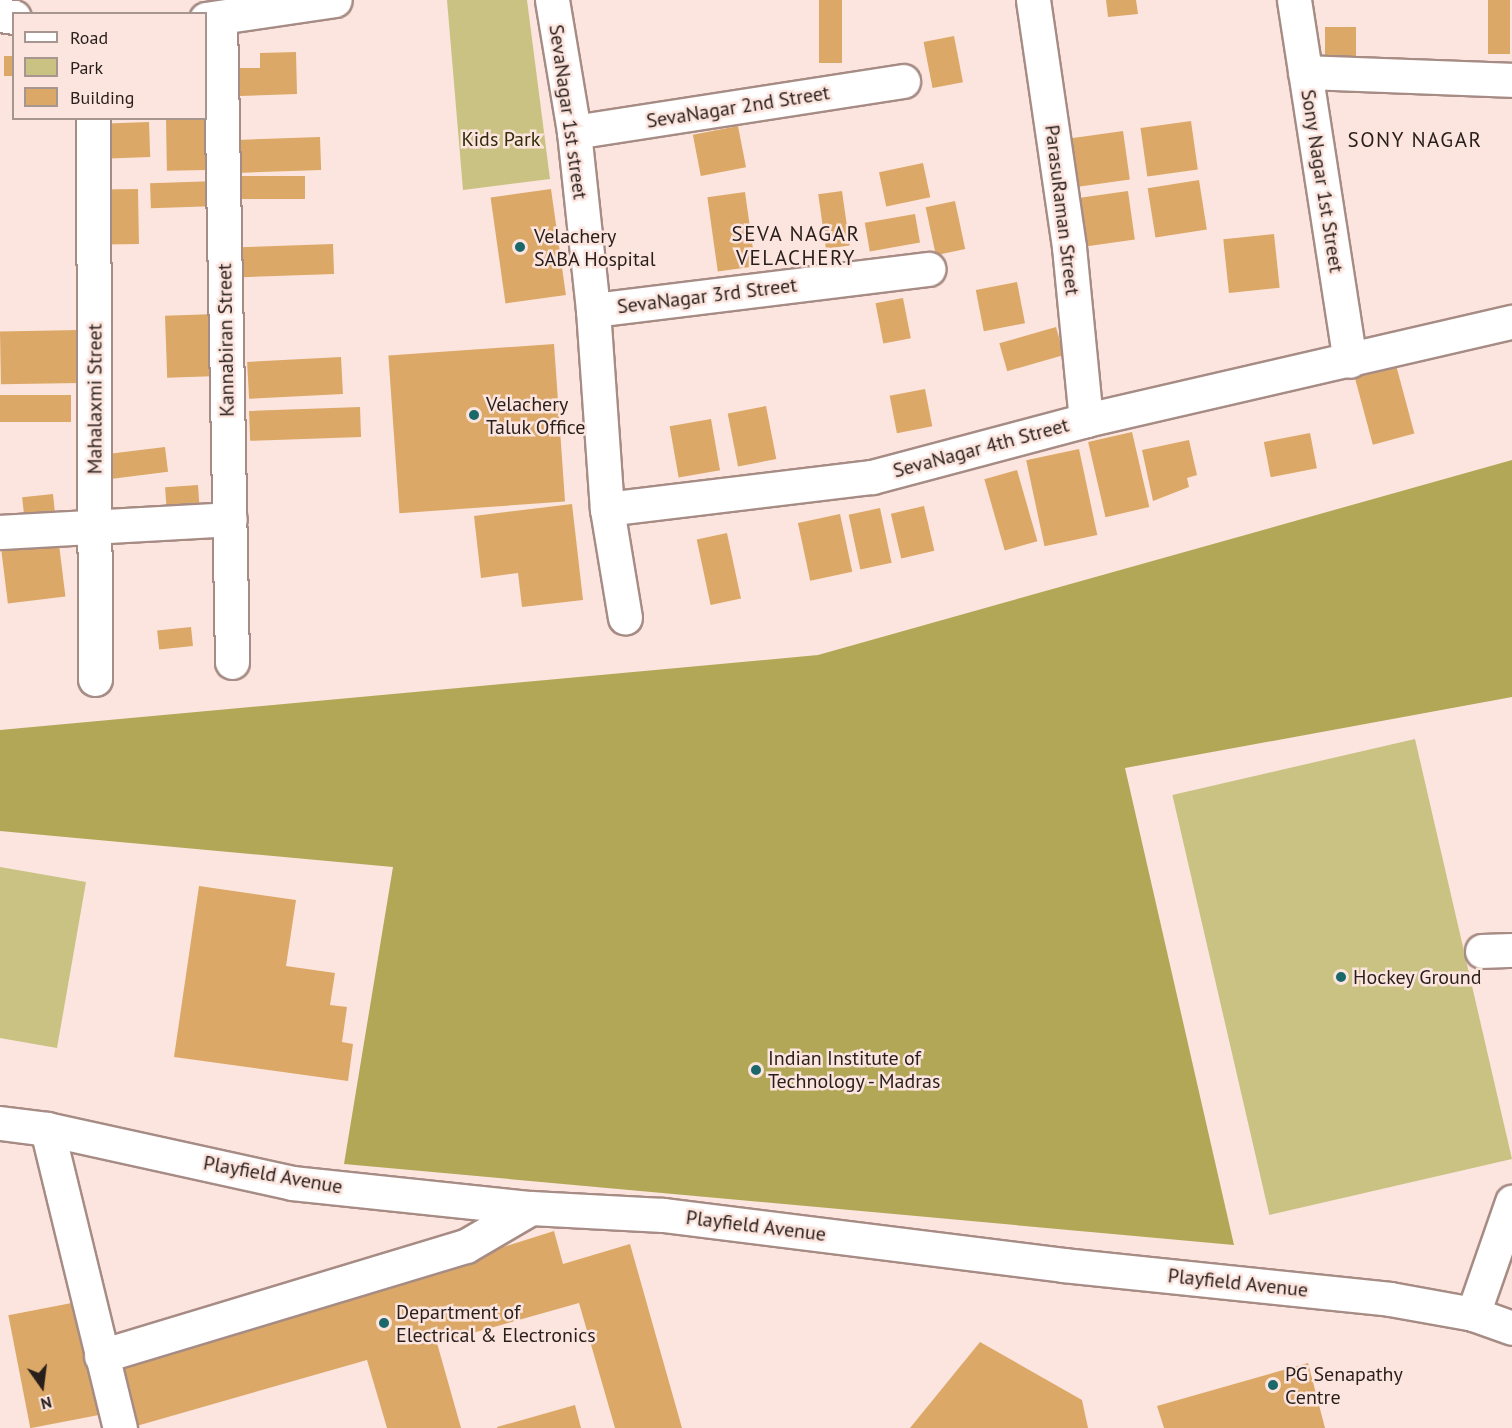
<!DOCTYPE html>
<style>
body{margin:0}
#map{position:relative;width:1512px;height:1428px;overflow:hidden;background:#fce5de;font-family:"PT Sans",sans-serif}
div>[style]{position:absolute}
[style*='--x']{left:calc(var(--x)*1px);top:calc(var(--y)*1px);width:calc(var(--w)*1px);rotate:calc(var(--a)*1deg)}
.green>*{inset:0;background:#c9c282;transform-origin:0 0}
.forest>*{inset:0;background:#b1a757}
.building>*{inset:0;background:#dca867;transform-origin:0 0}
.roads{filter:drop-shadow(2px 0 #a68c84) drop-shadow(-2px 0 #a68c84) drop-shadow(0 2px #a68c84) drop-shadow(0 -2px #a68c84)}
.minor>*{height:33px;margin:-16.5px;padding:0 16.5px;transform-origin:16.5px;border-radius:16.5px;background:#fff}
.dots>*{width:16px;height:16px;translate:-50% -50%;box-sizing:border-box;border:3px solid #fce5de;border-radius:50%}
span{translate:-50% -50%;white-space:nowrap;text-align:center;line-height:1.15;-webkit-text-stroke:5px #fce5de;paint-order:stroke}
.street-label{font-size:20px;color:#281e1b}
.park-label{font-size:20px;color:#302b07}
.poi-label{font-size:20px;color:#281e1b}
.left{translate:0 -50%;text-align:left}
.neighbourhood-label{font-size:21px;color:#281e1b;letter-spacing:1.5px}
.legend{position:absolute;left:12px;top:12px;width:195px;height:108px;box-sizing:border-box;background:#fce5de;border:2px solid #a79590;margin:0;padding:8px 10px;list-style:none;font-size:18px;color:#281e1b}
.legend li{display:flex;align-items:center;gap:12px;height:30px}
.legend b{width:30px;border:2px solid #a79590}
.north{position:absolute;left:12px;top:1356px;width:60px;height:60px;-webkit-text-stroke:4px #fce5de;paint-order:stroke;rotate:166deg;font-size:16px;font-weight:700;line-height:24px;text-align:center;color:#281e1b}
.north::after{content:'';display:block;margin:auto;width:21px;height:27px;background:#281e1b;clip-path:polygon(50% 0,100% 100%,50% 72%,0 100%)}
</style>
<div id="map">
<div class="green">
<i style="clip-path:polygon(447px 0,527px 0,550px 179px,463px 190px)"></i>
<i style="left:1415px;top:739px;width:431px;height:249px;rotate:77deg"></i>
<i style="clip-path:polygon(0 867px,86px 882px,57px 1048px,0 1038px)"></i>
</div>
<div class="forest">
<i style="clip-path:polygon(1512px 460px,1512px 697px,1125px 768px,1234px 1245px,344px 1164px,393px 867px,0 831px,0 730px,818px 655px)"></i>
</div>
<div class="building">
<i style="left:819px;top:0;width:23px;height:63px"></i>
<i style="clip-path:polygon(1106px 0,1136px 0,1138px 14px,1108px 17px)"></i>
<i style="left:1488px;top:0;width:22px;height:54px"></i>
<i style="left:1325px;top:27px;width:31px;height:29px"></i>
<i style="left:954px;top:36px;width:47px;height:31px;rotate:79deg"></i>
<i style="clip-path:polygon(296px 52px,297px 94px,240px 96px,239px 68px,260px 68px,260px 53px)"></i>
<i style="left:4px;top:56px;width:10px;height:20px"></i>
<i style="left:206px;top:119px;width:51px;height:40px;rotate:89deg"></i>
<i style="left:1191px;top:121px;width:49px;height:51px;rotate:82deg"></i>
<i style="left:149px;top:122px;width:35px;height:41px;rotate:88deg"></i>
<i style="left:738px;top:126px;width:42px;height:46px;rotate:79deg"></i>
<i style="left:1123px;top:131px;width:49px;height:54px;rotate:82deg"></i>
<i style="left:320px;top:137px;width:33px;height:84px;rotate:88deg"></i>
<i style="left:923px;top:163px;width:35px;height:45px;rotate:78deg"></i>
<i style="left:305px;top:176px;width:23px;height:64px;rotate:90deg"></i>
<i style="left:1199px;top:180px;width:50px;height:52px;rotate:81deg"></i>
<i style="left:217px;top:181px;width:25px;height:67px;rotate:88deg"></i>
<i style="left:138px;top:189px;width:55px;height:34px;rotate:89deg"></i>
<i style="left:551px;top:189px;width:107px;height:61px;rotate:82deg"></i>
<i style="left:842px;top:191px;width:55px;height:24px;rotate:82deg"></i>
<i style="left:1128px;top:191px;width:49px;height:57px;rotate:82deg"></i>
<i style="left:745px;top:192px;width:75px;height:38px;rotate:82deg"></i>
<i style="left:955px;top:201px;width:49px;height:30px;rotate:78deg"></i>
<i style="left:915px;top:214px;width:29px;height:51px;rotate:80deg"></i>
<i style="left:1274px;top:234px;width:54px;height:51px;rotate:84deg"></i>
<i style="left:333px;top:244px;width:30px;height:93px;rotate:88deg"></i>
<i style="left:1017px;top:282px;width:42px;height:42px;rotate:79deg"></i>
<i style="left:903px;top:298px;width:41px;height:28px;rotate:79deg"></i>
<i style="left:216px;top:314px;width:62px;height:51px;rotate:88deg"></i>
<i style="left:1056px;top:327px;width:29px;height:59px;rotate:74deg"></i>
<i style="left:79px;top:330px;width:53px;height:79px;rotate:89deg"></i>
<i style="left:554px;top:344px;width:158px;height:166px;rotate:86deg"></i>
<i style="left:341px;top:357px;width:37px;height:94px;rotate:87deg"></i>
<i style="left:1396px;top:365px;width:71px;height:43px;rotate:75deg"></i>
<i style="left:925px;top:389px;width:38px;height:36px;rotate:79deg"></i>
<i style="left:71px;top:395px;width:27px;height:71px;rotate:90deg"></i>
<i style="left:766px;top:406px;width:54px;height:39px;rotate:79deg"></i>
<i style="left:360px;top:407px;width:30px;height:111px;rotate:88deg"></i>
<i style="left:711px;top:419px;width:52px;height:42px;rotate:80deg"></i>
<i style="left:1132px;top:432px;width:77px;height:45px;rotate:77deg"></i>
<i style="left:1310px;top:433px;width:36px;height:47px;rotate:79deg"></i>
<i style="clip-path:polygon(1189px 440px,1197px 475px,1187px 478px,1189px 487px,1153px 501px,1142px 450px)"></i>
<i style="left:165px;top:447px;width:25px;height:60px;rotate:83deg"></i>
<i style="left:1079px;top:449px;width:88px;height:54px;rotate:78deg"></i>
<i style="left:1017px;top:470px;width:74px;height:34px;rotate:74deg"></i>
<i style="left:198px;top:485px;width:26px;height:33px;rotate:86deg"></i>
<i style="left:53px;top:494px;width:30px;height:31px;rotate:84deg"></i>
<i style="clip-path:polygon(572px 504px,583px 600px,522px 607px,518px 573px,481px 578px,474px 516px)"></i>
<i style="left:924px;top:506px;width:46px;height:34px;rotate:77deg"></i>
<i style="left:880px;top:508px;width:56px;height:32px;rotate:78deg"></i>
<i style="left:840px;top:514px;width:59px;height:43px;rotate:78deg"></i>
<i style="left:727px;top:533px;width:67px;height:31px;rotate:78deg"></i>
<i style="left:58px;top:536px;width:61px;height:58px;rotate:83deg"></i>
<i style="left:191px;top:627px;width:19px;height:34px;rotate:84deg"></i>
<i style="clip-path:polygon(199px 886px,296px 900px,286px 966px,335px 973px,330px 1005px,347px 1007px,342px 1042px,353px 1044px,348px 1081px,174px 1057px)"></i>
<i style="clip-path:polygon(554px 1231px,563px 1264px,630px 1244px,682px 1428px,615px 1428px,579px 1303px,437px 1343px,461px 1428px,387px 1428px,367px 1360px,133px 1427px,117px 1368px)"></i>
<i style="left:82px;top:1301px;width:115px;height:75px;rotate:79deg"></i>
<i style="clip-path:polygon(980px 1342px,1082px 1400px,1088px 1428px,910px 1428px)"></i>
<i style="clip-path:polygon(1308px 1363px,1325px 1428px,1164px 1428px,1157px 1406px)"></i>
<i style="clip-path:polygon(575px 1405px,581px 1428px,497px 1428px,497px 1427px)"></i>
</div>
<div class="roads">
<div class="minor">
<i style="--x:552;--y:0;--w:134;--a:80.5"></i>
<i style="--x:574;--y:132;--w:179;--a:83.9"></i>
<i style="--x:593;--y:310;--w:199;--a:86"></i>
<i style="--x:607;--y:509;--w:110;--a:80.6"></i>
<i style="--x:1033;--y:0;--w:250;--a:81.7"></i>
<i style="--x:1069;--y:247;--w:174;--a:84.4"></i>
<i style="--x:1294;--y:0;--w:365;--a:81.2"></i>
<i style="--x:0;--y:15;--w:14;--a:8"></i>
<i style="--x:220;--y:18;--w:644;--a:88.93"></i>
<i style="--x:206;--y:19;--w:130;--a:-8.4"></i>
<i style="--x:1305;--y:72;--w:207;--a:2.2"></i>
<i style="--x:93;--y:118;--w:561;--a:89.8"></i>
<i style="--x:574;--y:132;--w:333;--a:-8.8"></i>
<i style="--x:593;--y:310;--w:338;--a:-7"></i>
<i style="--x:607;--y:509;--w:267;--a:-6.9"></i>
<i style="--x:872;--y:477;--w:221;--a:-14.9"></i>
<i style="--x:1086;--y:420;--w:437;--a:-13"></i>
<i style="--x:0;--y:532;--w:230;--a:-3.2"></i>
<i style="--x:1482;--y:951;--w:30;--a:-2"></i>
<i style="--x:0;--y:1123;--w:47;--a:7.3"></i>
<i style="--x:47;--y:1129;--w:251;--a:12.4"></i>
<i style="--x:292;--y:1183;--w:240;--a:6"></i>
<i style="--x:531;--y:1208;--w:132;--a:3"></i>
<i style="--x:663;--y:1215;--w:403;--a:7.1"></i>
<i style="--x:1063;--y:1265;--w:329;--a:5.9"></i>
<i style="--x:1390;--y:1299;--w:84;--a:10.2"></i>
<i style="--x:1473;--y:1314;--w:41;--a:19.7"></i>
<i style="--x:47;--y:1129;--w:308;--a:76.3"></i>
<i style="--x:1473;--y:1314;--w:119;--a:-70.8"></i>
<i style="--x:101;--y:1356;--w:381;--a:-16.8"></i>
<i style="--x:466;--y:1246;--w:75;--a:-30.3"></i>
</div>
</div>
<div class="dots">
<i style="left:520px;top:247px;background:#1a686a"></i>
<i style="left:474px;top:415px;background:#1a686a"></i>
<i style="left:1341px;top:977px;background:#1a686a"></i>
<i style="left:756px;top:1070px;background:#1a686a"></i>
<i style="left:384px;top:1323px;background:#1a686a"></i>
<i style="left:1273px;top:1385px;background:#1a686a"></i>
</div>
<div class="street-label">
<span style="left:738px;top:107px;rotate:-9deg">SevaNagar 2nd Street</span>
<span style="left:568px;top:112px;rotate:82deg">SevaNagar 1st street</span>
<span style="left:1322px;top:181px;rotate:81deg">Sony Nagar 1st Street</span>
<span style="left:1062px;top:210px;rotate:83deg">ParasuRaman Street</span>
<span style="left:707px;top:296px;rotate:-7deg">SevaNagar 3rd Street</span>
<span style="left:226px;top:340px;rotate:-91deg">Kannabiran Street</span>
<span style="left:95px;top:399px;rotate:-90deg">Mahalaxmi Street</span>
<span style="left:981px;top:448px;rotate:-15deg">SevaNagar 4th Street</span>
<span style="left:273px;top:1175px;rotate:10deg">Playfield Avenue</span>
<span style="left:756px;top:1226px;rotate:7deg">Playfield Avenue</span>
<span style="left:1238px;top:1283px;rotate:6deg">Playfield Avenue</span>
</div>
<div class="park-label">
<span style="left:501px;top:139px">Kids Park</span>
</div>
<div class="poi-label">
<span class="left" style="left:534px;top:248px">Velachery<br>SABA Hospital</span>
<span class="left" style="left:486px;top:416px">Velachery<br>Taluk Office</span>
<span class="left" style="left:1353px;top:977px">Hockey Ground</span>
<span class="left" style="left:768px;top:1070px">Indian Institute of<br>Technology - Madras</span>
<span class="left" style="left:396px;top:1324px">Department of<br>Electrical &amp; Electronics</span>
<span class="left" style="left:1285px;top:1386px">PG Senapathy<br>Centre</span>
</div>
<div class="neighbourhood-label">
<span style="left:1415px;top:140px">SONY NAGAR</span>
<span style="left:796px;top:246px">SEVA NAGAR<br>VELACHERY</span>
</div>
<ul class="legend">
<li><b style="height:8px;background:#fff"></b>Road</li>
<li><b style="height:16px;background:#c9c282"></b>Park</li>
<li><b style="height:16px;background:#dca867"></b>Building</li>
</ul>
<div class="north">N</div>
</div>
